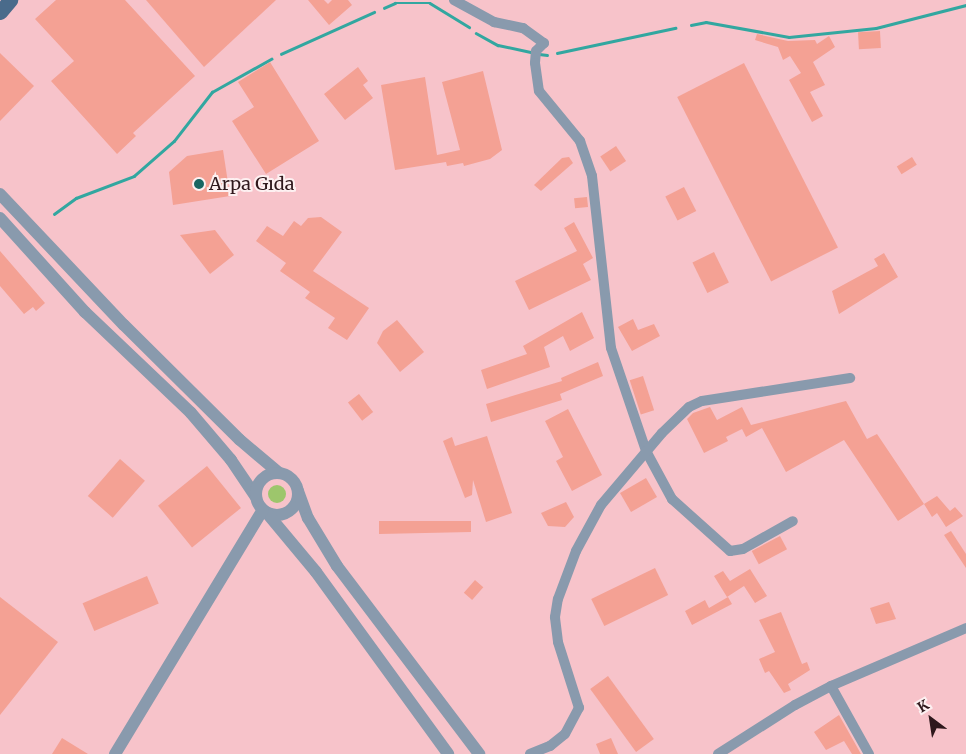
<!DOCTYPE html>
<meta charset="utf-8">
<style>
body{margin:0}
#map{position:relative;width:966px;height:754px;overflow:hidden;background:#f7c3ca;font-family:Merriweather,serif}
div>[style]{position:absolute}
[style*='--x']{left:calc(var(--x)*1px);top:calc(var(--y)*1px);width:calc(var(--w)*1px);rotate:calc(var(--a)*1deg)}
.green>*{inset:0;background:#9dc66c}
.round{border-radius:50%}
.stream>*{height:2.5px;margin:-1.25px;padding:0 1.25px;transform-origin:1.25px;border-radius:1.25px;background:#32a7a0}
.building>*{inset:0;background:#f4a194;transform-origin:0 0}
.minor>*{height:10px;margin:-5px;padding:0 5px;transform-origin:5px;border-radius:5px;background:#899aad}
.tertiary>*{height:12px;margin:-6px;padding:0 6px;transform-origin:6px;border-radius:6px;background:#899aad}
.tertiary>.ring{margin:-6px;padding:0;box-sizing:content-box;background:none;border:12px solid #899aad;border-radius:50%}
.primary>*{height:15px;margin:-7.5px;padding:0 7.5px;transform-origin:7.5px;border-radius:7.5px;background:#4a6b8b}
.dots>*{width:14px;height:14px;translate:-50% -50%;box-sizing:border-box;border:2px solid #fdf0f1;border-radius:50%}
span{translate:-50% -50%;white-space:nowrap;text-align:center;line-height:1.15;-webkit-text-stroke:4px #fdf0f1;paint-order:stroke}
.poi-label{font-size:18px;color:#2f181c}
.left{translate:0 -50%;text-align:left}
.north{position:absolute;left:906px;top:694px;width:50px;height:50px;-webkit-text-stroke:4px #fdf0f1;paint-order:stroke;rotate:329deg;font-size:14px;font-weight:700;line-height:20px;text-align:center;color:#2f181c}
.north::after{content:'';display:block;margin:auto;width:18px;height:22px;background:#2f181c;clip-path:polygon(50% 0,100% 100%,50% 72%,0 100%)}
</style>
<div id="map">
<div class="green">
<i class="round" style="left:268px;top:485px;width:18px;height:18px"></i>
</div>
<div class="stream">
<i style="--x:384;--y:8;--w:12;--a:-24"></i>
<i style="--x:395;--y:3;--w:35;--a:0"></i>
<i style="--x:430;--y:3;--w:46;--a:31.6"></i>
<i style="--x:691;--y:25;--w:15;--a:-11"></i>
<i style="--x:706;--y:22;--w:84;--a:10.2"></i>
<i style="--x:789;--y:37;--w:87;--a:-5.9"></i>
<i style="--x:876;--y:28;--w:93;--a:-14.3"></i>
<i style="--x:476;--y:33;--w:25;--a:29"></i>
<i style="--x:498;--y:45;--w:33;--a:12"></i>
<i style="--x:557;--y:53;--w:121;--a:-12"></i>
<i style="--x:281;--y:54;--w:102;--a:-24.3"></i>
<i style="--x:539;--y:54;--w:8;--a:7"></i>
<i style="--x:54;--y:214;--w:27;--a:-36"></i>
<i style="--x:76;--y:198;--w:62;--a:-20.8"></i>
<i style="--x:134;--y:176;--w:53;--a:-41.2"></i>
<i style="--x:174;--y:141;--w:62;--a:-52.2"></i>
<i style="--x:212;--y:92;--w:68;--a:-29.2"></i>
</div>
<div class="building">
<i style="clip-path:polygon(56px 0,125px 0,195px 76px,133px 133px,136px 136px,117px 154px,51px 81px,74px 61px,35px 19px)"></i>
<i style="clip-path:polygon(146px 0,276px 0,204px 67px)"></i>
<i style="clip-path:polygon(308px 0,324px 0,328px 4px,332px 0,348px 0,352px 5px,329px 25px)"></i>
<i style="left:880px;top:31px;width:17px;height:22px;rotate:87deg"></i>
<i style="clip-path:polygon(757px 34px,788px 41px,815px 40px,817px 44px,829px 36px,835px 47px,813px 62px,825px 85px,810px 92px,823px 116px,812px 122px,789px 80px,801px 73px,790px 56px,783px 60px,778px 47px,755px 40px)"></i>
<i style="clip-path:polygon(0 53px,34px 86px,0 121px)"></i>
<i style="clip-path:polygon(270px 62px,319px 141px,266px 174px,232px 121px,254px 107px,238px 82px)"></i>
<i style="left:744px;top:63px;width:207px;height:75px;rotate:63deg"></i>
<i style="clip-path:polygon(358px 67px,368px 81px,363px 85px,373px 98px,345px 120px,324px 94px)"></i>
<i style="clip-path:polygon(483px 71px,502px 150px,490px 159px,464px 166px,463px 163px,447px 166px,446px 162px,395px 170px,381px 85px,425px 77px,437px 155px,460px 150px,442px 82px)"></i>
<i style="left:616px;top:146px;width:18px;height:19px;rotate:56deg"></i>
<i style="clip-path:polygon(223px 150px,230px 196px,173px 205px,169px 172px,187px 156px)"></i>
<i style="clip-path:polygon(569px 157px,573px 163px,541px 191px,534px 185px,562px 158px)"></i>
<i style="left:912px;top:157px;width:9px;height:18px;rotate:58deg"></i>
<i style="left:684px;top:187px;width:27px;height:21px;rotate:63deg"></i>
<i style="left:587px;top:197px;width:10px;height:13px;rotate:84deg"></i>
<i style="clip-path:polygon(321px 217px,342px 232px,313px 271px,369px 308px,347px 340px,328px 328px,335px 318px,305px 298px,310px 292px,280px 271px,286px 263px,256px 241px,267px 226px,283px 236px,294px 221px,301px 226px,308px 218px)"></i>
<i style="clip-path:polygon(574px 222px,593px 258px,583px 264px,591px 280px,529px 310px,515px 281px,577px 251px,564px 228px)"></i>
<i style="clip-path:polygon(215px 230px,234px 255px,210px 274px,180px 235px)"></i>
<i style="clip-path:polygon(0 251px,45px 303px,36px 311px,33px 307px,24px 314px,0 286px)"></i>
<i style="left:714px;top:252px;width:34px;height:24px;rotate:64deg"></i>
<i style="clip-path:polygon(884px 253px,898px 277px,839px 314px,832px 291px,878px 266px,874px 259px)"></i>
<i style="clip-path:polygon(582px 312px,594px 338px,570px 351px,563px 336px,544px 347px,550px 367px,487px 389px,481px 370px,527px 354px,523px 346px)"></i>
<i style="clip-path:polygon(633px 319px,638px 330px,654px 324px,660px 336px,632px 351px,618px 327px)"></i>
<i style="clip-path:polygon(397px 320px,424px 352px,400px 372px,377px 343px,383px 331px)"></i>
<i style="clip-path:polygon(598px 362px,603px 376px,560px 394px,562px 400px,491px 422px,486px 404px,562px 381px,561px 378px)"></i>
<i style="left:643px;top:376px;width:36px;height:14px;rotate:72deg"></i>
<i style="left:359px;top:394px;width:23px;height:14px;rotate:52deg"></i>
<i style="clip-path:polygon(846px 401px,867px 439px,877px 434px,924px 504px,937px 496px,950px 511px,955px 507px,963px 516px,946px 527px,937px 513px,932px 517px,924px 504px,898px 521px,844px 440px,786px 472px,762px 428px,746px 437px,742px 429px,726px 437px,728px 441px,704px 453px,687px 419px,693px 413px,710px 407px,717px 420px,742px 407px,751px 425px)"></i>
<i style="clip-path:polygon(568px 409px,602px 475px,572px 491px,556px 461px,563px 457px,545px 421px)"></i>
<i style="clip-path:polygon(487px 436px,512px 513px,486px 522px,473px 480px,472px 495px,465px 498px,443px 441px,452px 437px,455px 446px)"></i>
<i style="left:120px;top:459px;width:33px;height:49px;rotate:41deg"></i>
<i style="left:207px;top:466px;width:54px;height:63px;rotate:51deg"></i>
<i style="left:646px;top:478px;width:22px;height:30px;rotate:60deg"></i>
<i style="clip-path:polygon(566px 502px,574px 517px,565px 527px,548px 526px,541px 513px)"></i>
<i style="clip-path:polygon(379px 521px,471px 521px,471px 532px,379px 534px)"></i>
<i style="clip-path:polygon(951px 531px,966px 554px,966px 568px,944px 535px)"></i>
<i style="left:780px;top:536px;width:15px;height:32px;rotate:62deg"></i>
<i style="left:655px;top:568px;width:30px;height:71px;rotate:64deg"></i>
<i style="clip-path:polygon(750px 569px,767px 596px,755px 603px,744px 586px,727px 597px,714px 576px,723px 571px,730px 581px)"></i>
<i style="left:147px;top:576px;width:30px;height:70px;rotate:67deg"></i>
<i style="left:475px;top:580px;width:11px;height:17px;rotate:41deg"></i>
<i style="clip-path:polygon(0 597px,58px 642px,0 715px)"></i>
<i style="clip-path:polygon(728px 597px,732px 604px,692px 625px,685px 611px,705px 600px,709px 608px)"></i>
<i style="clip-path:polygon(889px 602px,896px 619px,876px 624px,870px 608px)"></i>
<i style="clip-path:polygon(781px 612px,802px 664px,807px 662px,810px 670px,788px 684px,791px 690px,784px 693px,769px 671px,765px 673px,759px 659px,775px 652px,759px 620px)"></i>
<i style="left:608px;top:676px;width:78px;height:22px;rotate:54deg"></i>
<i style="clip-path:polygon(839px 715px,861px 754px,852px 754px,844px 741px,826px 750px,814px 732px)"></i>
<i style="clip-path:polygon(62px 738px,88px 754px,52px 754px)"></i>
<i style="clip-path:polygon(611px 738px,618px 754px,600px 754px,596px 744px)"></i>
</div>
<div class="minor">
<i style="--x:454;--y:0;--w:46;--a:28.8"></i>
<i style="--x:494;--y:22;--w:30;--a:12"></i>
<i style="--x:523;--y:28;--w:26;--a:36"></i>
<i style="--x:544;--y:43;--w:11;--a:135"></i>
<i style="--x:536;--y:51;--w:12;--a:95"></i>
<i style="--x:535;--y:63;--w:28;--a:82"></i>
<i style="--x:539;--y:91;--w:65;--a:50.6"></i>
<i style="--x:580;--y:141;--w:37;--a:71"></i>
<i style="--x:592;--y:176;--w:173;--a:83.7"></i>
<i style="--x:611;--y:348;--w:109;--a:71.2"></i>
<i style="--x:646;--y:451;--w:55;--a:61.6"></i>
<i style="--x:672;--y:499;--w:78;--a:41.9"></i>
<i style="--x:730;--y:551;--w:13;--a:-9"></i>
<i style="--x:743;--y:549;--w:57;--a:-29.2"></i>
<i style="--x:831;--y:686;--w:78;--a:60.8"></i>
<i style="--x:530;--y:754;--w:22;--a:-22"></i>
<i style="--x:550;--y:746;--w:19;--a:-39"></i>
<i style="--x:565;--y:734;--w:30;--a:-62"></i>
<i style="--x:579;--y:708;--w:69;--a:-107.7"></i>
<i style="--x:558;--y:642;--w:25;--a:-97"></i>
<i style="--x:555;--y:617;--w:18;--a:-81"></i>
<i style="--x:558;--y:599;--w:51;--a:-69.4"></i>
<i style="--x:576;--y:551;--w:52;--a:-61.5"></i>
<i style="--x:601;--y:505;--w:94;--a:-49.7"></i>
<i style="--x:662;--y:433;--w:37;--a:-44"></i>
<i style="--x:689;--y:407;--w:14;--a:-25"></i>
<i style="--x:702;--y:401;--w:150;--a:-8.8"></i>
<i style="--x:718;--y:754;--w:91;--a:-32.5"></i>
<i style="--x:795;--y:705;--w:41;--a:-27.8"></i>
<i style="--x:831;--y:686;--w:147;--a:-23.2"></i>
</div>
<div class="tertiary">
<i style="--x:0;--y:194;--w:180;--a:46.6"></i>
<i style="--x:124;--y:325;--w:163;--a:44.8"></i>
<i style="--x:240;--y:440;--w:51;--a:40.2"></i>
<i style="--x:0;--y:218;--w:127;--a:47.9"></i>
<i style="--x:85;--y:312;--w:146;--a:43.6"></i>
<i style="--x:191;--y:413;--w:62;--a:49.6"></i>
<i style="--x:231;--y:460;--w:45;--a:56"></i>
<i class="ring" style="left:256px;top:473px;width:30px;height:30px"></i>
<i style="--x:298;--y:491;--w:29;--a:70"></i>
<i style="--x:308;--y:518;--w:56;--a:58.9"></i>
<i style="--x:337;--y:566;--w:236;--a:52.9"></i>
<i style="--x:266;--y:512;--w:78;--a:50.2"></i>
<i style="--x:316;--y:572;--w:225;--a:54"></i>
<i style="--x:115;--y:754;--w:285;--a:-58.8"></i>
</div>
<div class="primary">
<i style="--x:0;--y:12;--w:16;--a:-50"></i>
</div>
<div class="dots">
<i style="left:199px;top:184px;background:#1a6662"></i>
</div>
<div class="poi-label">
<span class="left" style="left:209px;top:184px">Arpa Gıda</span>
</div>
<div class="north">K</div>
</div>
